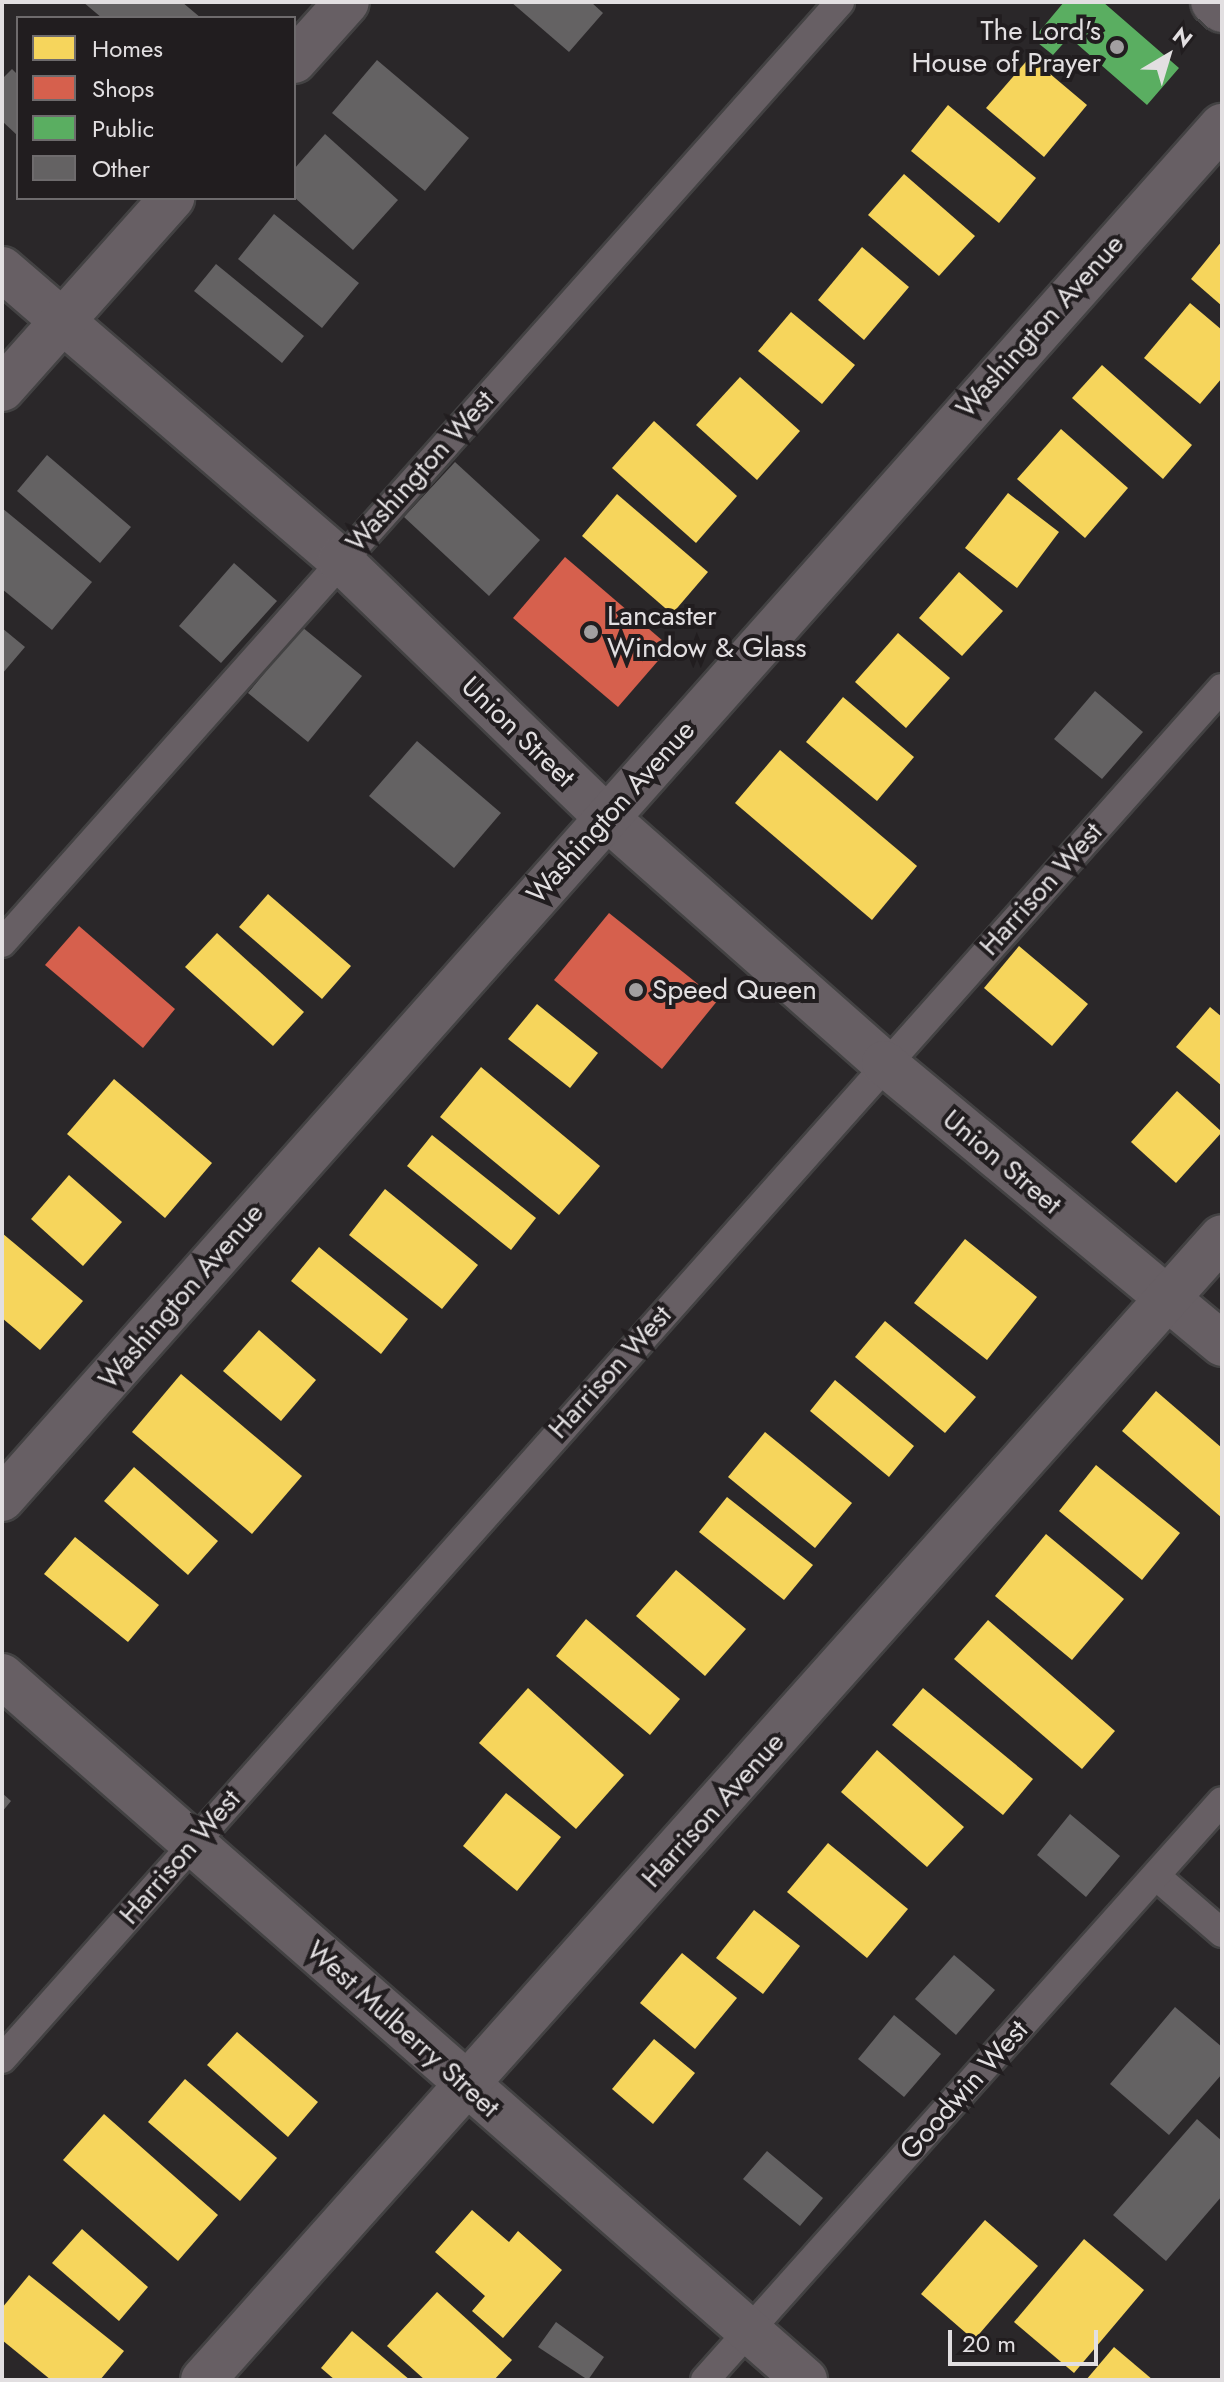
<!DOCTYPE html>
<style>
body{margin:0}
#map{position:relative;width:1224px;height:2382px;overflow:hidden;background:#2a2729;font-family:Jost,sans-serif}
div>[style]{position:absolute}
.homes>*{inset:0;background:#f6d55c}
.shops>*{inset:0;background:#d6604d}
.public>*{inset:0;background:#5aae61}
.building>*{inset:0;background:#646263}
.roads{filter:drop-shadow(2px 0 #434243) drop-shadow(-2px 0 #434243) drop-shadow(0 2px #434243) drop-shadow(0 -2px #434243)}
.lane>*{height:28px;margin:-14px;padding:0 14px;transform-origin:14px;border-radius:14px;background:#675f64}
.street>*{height:44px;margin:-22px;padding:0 22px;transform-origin:22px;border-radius:22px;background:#675f64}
.dots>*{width:22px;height:22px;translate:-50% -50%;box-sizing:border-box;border:4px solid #211d1f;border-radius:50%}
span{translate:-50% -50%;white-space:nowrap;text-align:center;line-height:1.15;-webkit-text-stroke:8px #211d1f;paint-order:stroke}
.poi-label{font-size:28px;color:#e2dfe1}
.right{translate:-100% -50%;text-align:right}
.left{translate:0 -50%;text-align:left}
.street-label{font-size:28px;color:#e2dfe1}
.frame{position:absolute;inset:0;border:4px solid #e2dfe1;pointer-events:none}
.legend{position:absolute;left:16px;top:16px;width:280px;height:184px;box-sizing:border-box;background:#211d1f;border:2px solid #6e6b6d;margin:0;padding:10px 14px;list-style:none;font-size:24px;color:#e2dfe1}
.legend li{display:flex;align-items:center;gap:16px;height:40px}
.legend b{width:40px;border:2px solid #6e6b6d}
.north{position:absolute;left:1128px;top:16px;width:80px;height:80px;-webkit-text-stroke:6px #211d1f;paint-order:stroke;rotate:38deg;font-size:22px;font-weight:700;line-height:32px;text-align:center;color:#e2dfe1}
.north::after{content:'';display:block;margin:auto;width:28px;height:36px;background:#e2dfe1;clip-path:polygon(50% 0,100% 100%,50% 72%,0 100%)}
.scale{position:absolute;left:948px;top:2330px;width:150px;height:36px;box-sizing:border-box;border:4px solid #e2dfe1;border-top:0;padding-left:10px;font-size:24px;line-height:28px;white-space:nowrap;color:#e2dfe1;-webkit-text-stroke:6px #211d1f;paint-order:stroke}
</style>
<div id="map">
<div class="homes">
<div style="clip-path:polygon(1030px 57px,1087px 105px,1044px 157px,986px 108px)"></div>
<div style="clip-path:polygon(948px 105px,1036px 178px,999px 223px,911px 151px)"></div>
<div style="clip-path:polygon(904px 174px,975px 236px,939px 276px,868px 215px)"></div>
<div style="clip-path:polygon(1222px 241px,1222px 306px,1191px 279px)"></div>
<div style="clip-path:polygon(862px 247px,909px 287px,864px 340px,818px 300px)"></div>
<div style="clip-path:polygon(1190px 303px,1222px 330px,1222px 378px,1200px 404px,1144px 358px)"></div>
<div style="clip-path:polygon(791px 312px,855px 365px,822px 404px,758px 351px)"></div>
<div style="clip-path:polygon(1102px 365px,1192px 445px,1163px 479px,1072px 398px)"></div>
<div style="clip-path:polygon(740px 377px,800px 431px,757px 480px,696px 425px)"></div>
<div style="clip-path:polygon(654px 421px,737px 496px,696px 543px,612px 468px)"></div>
<div style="clip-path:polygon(1061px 429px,1128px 488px,1085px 538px,1017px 479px)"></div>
<div style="clip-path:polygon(1008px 493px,1059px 532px,1017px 588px,965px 548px)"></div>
<div style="clip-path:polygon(617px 494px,708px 572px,672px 614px,582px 536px)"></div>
<div style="clip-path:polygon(959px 572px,1003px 611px,962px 656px,919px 618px)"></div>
<div style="clip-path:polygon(898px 633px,950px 678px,906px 728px,855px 682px)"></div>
<div style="clip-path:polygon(843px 697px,914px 757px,877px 801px,806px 742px)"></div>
<div style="clip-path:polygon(780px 750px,917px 866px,872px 920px,735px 803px)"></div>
<div style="clip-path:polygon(268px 894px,351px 966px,322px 999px,239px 927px)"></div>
<div style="clip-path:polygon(217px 933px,304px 1012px,273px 1046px,185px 967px)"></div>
<div style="clip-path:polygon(1019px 946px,1088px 1004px,1052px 1046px,984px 988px)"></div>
<div style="clip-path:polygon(537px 1004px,598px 1053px,570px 1088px,508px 1039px)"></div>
<div style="clip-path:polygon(1210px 1007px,1222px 1017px,1222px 1086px,1176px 1047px)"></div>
<div style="clip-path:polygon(481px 1067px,600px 1166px,559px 1215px,440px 1117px)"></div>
<div style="clip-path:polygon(114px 1079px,212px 1163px,165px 1218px,67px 1134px)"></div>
<div style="clip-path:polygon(1177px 1091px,1222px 1132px,1176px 1183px,1131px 1142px)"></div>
<div style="clip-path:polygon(432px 1135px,536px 1218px,511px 1250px,407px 1166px)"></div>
<div style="clip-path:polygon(69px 1175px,122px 1222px,83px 1266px,31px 1219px)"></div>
<div style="clip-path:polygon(385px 1189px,478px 1265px,442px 1309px,349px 1235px)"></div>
<div style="clip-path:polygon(2px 1233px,83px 1301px,40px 1350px,2px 1318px)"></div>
<div style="clip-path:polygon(965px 1239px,1037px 1297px,987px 1360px,914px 1303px)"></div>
<div style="clip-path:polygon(319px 1247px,408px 1319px,381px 1354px,291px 1281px)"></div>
<div style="clip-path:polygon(885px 1321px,976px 1397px,945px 1433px,855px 1357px)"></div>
<div style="clip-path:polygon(259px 1330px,316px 1380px,281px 1421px,223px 1371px)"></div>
<div style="clip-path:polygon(181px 1374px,302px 1476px,252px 1534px,132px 1432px)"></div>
<div style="clip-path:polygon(835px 1380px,914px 1446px,889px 1477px,810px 1411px)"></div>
<div style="clip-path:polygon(1156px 1391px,1222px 1448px,1222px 1518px,1122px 1431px)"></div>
<div style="clip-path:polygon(765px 1432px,852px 1503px,815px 1548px,728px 1477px)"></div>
<div style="clip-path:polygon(1096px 1465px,1180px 1533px,1142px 1580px,1059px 1511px)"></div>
<div style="clip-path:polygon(134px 1467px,218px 1541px,188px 1575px,104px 1501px)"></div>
<div style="clip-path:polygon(727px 1497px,813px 1565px,784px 1600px,699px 1532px)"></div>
<div style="clip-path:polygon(1046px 1534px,1124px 1599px,1072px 1660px,995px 1596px)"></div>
<div style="clip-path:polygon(75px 1537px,159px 1605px,128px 1642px,44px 1574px)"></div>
<div style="clip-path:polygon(676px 1570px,746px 1629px,705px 1676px,636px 1616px)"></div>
<div style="clip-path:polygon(586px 1619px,680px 1699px,650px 1735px,556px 1656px)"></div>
<div style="clip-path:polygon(988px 1620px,1115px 1731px,1082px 1769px,954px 1659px)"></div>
<div style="clip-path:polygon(528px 1688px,624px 1775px,576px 1829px,479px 1743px)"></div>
<div style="clip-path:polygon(923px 1688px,1033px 1779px,1003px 1815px,892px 1725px)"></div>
<div style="clip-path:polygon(877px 1750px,964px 1827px,927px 1867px,841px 1792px)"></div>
<div style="clip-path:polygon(506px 1793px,561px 1837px,517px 1891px,463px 1846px)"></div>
<div style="clip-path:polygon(828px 1843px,908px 1909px,867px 1958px,787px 1892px)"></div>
<div style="clip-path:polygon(754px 1910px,800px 1946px,763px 1994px,716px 1958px)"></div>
<div style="clip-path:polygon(682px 1953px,737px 1998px,695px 2049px,640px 2003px)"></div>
<div style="clip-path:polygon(237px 2032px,318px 2102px,288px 2137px,207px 2065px)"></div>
<div style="clip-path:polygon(654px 2039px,695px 2073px,653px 2124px,612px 2089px)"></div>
<div style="clip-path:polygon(185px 2079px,277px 2158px,240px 2201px,148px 2122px)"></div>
<div style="clip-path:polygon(104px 2114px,218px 2215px,178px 2261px,63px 2160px)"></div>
<div style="clip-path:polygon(472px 2210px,509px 2242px,518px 2231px,562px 2270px,503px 2338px,472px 2311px,485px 2296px,435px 2252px)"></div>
<div style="clip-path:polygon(985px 2220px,1038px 2266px,974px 2340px,921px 2294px)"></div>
<div style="clip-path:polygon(82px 2229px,148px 2287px,119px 2321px,52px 2263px)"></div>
<div style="clip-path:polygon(1084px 2239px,1144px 2290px,1074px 2373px,1014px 2322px)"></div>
<div style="clip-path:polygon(29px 2275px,124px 2351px,100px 2380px,51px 2380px,2px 2340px,2px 2308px)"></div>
<div style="clip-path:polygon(437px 2292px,512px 2360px,494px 2380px,425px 2380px,387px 2346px)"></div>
<div style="clip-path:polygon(352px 2331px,410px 2380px,335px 2380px,321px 2368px)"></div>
<div style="clip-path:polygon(1114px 2347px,1153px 2380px,1086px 2380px)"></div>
</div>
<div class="shops">
<div style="clip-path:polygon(565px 557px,670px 647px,618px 707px,513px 618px)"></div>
<div style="clip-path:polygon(609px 913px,718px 1000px,662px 1069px,554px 980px)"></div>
<div style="clip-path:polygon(79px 926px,175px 1009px,143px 1048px,45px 965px)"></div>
</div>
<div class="public">
<div style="clip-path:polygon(1064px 2px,1103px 2px,1179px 68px,1147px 105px,1069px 37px,1053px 55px,1033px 39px)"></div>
</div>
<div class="building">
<div style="clip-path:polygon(83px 2px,182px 2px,201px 18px,102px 18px)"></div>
<div style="clip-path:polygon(511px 2px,591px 2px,603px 13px,569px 52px)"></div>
<div style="clip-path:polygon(377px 60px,469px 138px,425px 191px,332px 113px)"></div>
<div style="clip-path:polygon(12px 69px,18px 75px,18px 136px,2px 121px,2px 79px)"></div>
<div style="clip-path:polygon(325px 134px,398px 200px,353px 250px,294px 197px,294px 169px)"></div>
<div style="clip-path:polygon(274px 214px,359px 283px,322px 328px,238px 259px)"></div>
<div style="clip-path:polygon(216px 264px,304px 336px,282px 363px,194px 291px)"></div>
<div style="clip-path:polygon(47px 455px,131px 527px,100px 563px,17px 491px)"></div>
<div style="clip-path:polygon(455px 462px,540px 540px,489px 596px,404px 517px)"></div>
<div style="clip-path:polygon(2px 508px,92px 582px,52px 630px,2px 589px)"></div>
<div style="clip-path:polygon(234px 563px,277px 601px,221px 663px,179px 626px)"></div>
<div style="clip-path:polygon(302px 627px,362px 676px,308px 742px,248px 693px)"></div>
<div style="clip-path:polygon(2px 628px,25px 647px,2px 674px)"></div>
<div style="clip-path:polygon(1095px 691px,1143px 732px,1102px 779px,1054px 739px)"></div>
<div style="clip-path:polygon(417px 741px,501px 813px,454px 868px,369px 796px)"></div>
<div style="clip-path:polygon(2px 1793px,11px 1801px,2px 1812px)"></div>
<div style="clip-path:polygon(1070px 1814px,1120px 1856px,1086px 1897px,1037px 1855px)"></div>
<div style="clip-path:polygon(954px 1955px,995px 1990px,956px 2035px,915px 1999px)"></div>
<div style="clip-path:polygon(1175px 2007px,1222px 2047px,1222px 2074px,1169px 2135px,1110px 2084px)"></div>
<div style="clip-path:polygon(894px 2015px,941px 2054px,904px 2097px,858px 2059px)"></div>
<div style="clip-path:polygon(1197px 2119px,1222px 2141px,1222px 2196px,1166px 2261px,1113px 2215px)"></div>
<div style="clip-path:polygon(767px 2151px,823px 2198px,800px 2226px,743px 2179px)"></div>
<div style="clip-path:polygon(556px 2322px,604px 2357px,588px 2380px,538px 2347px)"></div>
</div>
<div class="roads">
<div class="lane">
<div style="left:2px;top:943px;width:1260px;rotate:-48.31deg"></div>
<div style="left:1156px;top:1876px;width:87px;rotate:40.8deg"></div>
<div style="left:2px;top:2059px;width:1835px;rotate:-48.34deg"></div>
<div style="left:705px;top:2380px;width:776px;rotate:-48.24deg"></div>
</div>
<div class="street">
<div style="left:1213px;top:2px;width:12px;rotate:42deg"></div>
<div style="left:294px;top:61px;width:79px;rotate:-48.1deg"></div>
<div style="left:2px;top:269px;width:446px;rotate:40.7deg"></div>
<div style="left:340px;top:560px;width:371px;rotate:44deg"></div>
<div style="left:607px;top:818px;width:370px;rotate:41.5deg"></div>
<div style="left:884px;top:1063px;width:440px;rotate:39.7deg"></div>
<div style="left:2px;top:389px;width:256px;rotate:-48.3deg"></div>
<div style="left:2px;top:1499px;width:1837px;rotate:-48.38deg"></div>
<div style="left:2px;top:1676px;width:1068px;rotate:41.24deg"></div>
<div style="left:203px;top:2380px;width:1531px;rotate:-48.28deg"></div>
</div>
</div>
<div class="dots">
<div style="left:1117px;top:47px;background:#a29fa1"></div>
<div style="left:591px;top:632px;background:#a29fa1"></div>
<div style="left:636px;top:990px;background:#a29fa1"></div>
</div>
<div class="poi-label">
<span class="right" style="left:1101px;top:47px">The Lord's<br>House of Prayer</span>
<span class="left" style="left:607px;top:632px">Lancaster<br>Window &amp; Glass</span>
<span class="left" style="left:652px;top:990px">Speed Queen</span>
</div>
<div class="street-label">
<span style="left:1040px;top:326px;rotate:-48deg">Washington Avenue</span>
<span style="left:420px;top:471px;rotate:-48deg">Washington West</span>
<span style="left:518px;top:732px;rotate:44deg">Union Street</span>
<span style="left:611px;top:812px;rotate:-48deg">Washington Avenue</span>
<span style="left:1041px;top:889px;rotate:-48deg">Harrison West</span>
<span style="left:1002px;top:1162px;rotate:40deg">Union Street</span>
<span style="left:181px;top:1296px;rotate:-49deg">Washington Avenue</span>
<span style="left:610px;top:1372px;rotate:-48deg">Harrison West</span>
<span style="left:713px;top:1810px;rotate:-48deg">Harrison Avenue</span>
<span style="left:180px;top:1857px;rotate:-49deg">Harrison West</span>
<span style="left:403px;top:2029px;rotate:42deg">West Mulberry Street</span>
<span style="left:964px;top:2090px;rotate:-48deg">Goodwin West</span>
</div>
<div class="frame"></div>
<ul class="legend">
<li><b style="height:22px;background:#f6d55c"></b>Homes</li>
<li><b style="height:22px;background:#d6604d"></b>Shops</li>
<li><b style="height:22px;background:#5aae61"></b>Public</li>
<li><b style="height:22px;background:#646263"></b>Other</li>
</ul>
<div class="north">N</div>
<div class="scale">20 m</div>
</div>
